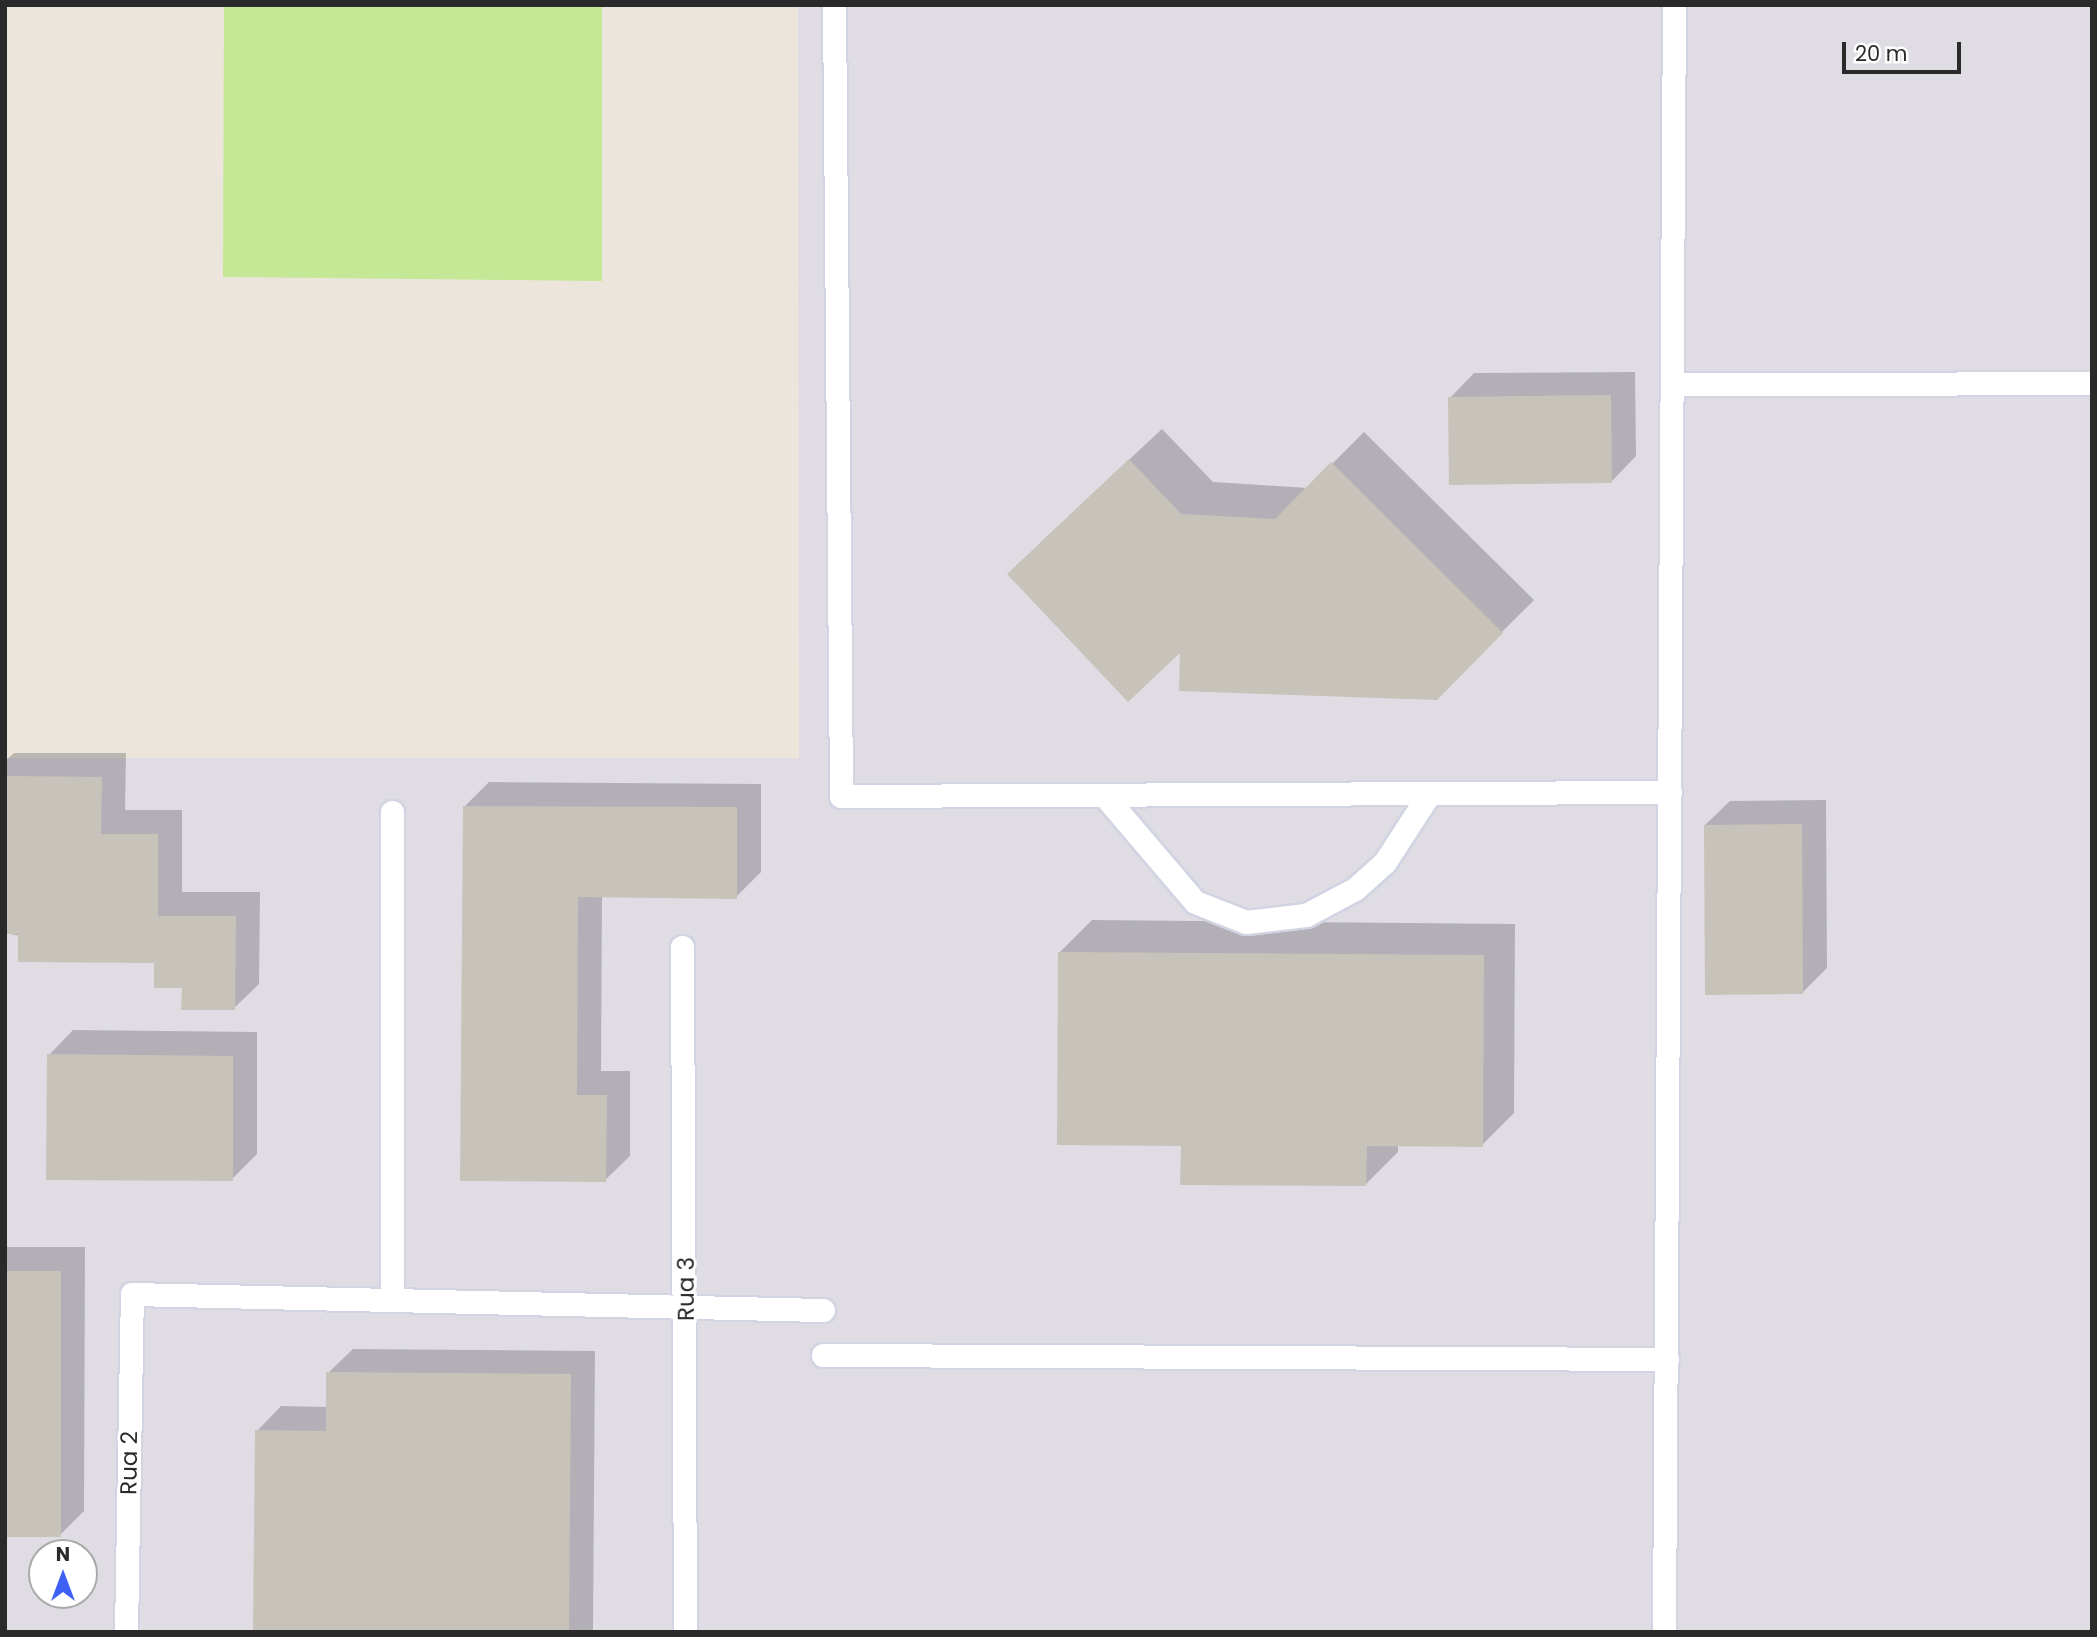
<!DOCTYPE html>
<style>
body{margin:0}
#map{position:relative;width:2097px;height:1637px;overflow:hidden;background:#ebe5dc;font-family:Poppins,sans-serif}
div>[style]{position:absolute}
.industrial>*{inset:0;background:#dfdce4}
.pitch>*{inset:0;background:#c4e895}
.shadow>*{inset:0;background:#0003}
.building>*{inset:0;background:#c7c3ba}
.roads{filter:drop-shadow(2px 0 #d1d4e2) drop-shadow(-2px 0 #d1d4e2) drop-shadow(0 2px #d1d4e2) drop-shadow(0 -2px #d1d4e2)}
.lane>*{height:23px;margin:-11.5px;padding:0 11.5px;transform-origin:11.5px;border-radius:11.5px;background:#fff}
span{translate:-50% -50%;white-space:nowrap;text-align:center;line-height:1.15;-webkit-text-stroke:6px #fff;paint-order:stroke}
.street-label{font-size:23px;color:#2a2a2a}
.frame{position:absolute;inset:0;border:7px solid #2a2a2a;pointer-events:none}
.north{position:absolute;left:28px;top:1539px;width:70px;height:70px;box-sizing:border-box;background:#fff;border:2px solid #aaa;border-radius:50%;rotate:0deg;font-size:19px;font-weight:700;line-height:28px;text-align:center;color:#2a2a2a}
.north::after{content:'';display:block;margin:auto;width:24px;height:32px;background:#3f60f5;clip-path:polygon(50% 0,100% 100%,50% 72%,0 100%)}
.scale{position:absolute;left:1842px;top:42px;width:119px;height:32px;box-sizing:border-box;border:4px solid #2a2a2a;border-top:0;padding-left:9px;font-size:21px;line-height:24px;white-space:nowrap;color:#2a2a2a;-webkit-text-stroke:5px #fff;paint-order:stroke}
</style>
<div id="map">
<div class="industrial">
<div style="clip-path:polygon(evenodd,798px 5px,2092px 5px,2092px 1632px,5px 1632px,5px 758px,799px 758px,798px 5px,42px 1553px,84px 1553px,84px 1595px,42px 1595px,42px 1553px)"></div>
</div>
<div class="pitch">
<div style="clip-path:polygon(224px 5px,602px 5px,602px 281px,223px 277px)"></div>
</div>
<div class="shadow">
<div style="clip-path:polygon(1635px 372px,1636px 456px,1612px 481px,1450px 398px,1474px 373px)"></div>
<div style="clip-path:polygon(1162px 429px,1213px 482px,1308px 488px,1364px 432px,1534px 600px,1436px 698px,1182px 648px,1041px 542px)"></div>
<div style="clip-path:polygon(14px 753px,126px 753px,125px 810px,182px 810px,182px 892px,260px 892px,259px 984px,234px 1008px,184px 986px,155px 961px,5px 933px,5px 761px)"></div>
<div style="clip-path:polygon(489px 782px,761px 784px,761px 872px,736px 897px,602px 896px,601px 1071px,630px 1071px,630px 1156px,605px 1180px,464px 807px)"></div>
<div style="clip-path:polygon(1826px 800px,1827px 968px,1803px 992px,1705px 825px,1730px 801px)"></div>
<div style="clip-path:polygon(1092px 920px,1515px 924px,1514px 1113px,1482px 1145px,1398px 1145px,1398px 1152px,1366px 1184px,1183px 1144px,1060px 952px)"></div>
<div style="clip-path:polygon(73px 1030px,257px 1032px,257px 1154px,232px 1179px,49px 1055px)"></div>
<div style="clip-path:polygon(5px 1247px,85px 1247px,84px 1511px,60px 1535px,5px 1535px)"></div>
<div style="clip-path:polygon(353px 1349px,595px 1351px,593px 1632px,255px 1632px,257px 1431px,281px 1406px,328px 1407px,328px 1373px)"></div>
</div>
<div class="building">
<div style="clip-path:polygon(1611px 395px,1612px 483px,1449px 485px,1448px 397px)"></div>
<div style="clip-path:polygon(1129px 459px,1181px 514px,1275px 519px,1331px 462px,1503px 633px,1437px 700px,1179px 691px,1180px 653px,1128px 702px,1007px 574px)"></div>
<div style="clip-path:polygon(5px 776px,102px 777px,101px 834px,158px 834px,158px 916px,236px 916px,235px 1010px,181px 1010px,182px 988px,154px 988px,154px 963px,18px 962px,18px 934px,5px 934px)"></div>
<div style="clip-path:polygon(463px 806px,737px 807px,737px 899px,578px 897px,577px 1095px,607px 1095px,606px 1182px,460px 1181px)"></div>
<div style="clip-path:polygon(1802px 824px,1803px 994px,1705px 995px,1704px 825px)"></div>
<div style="clip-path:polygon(1058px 952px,1484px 955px,1483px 1147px,1367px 1146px,1366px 1186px,1180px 1185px,1181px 1146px,1057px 1145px)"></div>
<div style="clip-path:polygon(47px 1054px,233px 1056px,233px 1181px,46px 1180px)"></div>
<div style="clip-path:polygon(5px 1271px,61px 1271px,61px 1537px,5px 1537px)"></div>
<div style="clip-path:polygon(326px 1372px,571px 1374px,569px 1632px,253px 1632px,255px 1430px,326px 1431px)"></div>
</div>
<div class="roads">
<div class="lane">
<div style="left:834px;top:5px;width:791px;rotate:89.49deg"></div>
<div style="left:841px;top:796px;width:829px;rotate:-0.28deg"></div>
<div style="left:1672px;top:384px;width:420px;rotate:-0.1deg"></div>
<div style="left:1104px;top:795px;width:140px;rotate:49.6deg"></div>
<div style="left:1195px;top:902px;width:55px;rotate:21.4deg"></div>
<div style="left:1246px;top:922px;width:60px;rotate:-6.7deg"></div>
<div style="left:1306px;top:915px;width:55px;rotate:-28deg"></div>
<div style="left:1355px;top:889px;width:40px;rotate:-42deg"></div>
<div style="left:1385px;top:862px;width:81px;rotate:-57.1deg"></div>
<div style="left:392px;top:812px;width:488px;rotate:90deg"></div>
<div style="left:682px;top:947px;width:685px;rotate:89.75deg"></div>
<div style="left:823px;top:1355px;width:844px;rotate:0.27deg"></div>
<div style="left:126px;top:1632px;width:338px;rotate:-89deg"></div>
<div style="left:132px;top:1294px;width:691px;rotate:1.33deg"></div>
<div style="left:1664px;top:1632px;width:1627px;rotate:-89.65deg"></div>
</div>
</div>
<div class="street-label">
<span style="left:686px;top:1289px;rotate:-90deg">Rua 3</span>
<span style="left:129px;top:1463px;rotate:-89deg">Rua 2</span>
</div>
<div class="frame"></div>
<div class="north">N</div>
<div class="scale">20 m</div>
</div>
